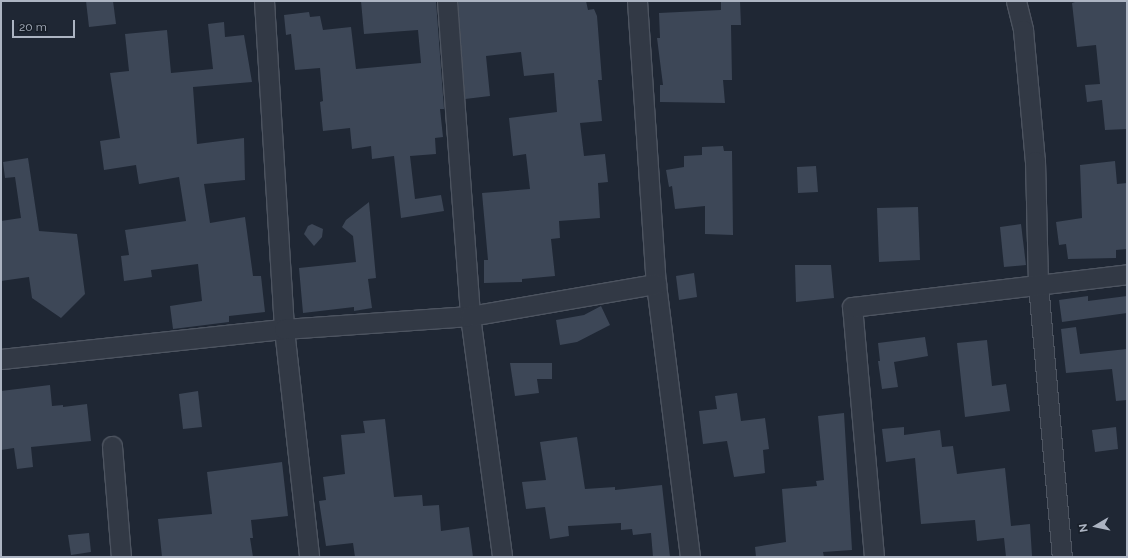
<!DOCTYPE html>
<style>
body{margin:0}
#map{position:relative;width:1128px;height:558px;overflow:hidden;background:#1f2734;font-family:Raleway,sans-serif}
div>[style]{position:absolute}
.building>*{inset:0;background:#3d4757}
.roads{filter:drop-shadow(1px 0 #4d5460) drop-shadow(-1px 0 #4d5460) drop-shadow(0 1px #4d5460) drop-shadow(0 -1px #4d5460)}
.minor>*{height:19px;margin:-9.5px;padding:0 9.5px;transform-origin:9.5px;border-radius:9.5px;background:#323945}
span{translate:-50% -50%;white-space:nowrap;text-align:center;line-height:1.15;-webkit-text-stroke:4px #181f29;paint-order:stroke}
.frame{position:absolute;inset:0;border:2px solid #acb4c2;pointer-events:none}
.north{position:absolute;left:1076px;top:506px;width:40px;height:40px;-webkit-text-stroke:3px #181f29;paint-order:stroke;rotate:261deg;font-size:11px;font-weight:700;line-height:16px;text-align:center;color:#acb4c2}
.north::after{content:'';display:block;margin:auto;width:14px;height:18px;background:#acb4c2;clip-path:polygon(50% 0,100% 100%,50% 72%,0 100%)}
.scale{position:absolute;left:12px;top:20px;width:63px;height:18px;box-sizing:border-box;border:2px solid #acb4c2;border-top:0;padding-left:5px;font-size:12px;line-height:14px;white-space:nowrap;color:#acb4c2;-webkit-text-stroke:3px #181f29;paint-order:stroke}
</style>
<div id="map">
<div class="building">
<div style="clip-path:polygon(86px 1px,113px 1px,116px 24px,89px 27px)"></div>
<div style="clip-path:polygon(361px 1px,436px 1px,444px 109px,440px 109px,443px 137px,435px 138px,436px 154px,410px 156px,415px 199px,441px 195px,444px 211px,401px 218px,394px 156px,372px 159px,371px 146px,352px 149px,350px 128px,323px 131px,320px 102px,323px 101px,320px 68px,295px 70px,291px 34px,286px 35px,284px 15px,309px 12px,310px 17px,320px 16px,323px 30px,351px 27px,356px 69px,421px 63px,418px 30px,364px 34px)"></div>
<div style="clip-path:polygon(458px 1px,586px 1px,588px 10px,594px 9px,597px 16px,602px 80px,598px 80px,602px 121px,580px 123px,584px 156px,605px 154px,608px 182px,598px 183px,600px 218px,559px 221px,560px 238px,551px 239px,555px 276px,522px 279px,522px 282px,484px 283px,484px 260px,488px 260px,482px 193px,530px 189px,526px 154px,513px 156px,509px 118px,557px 112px,554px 73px,524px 76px,521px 52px,486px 56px,490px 96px,465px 99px)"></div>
<div style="clip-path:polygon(721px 1px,740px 1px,741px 25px,731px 25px,732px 80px,723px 80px,725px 103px,660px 102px,660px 85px,663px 85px,657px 38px,660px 38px,659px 13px,721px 10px)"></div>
<div style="clip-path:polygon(1078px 1px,1127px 1px,1127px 129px,1105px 130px,1102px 100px,1087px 102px,1085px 85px,1100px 84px,1096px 45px,1077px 47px,1072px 3px)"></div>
<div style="clip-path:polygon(224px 22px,225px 37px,244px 35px,252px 82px,193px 87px,197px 144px,244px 138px,245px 180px,204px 184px,210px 223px,245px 217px,253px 276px,261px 276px,265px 312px,229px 316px,229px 322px,173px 329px,170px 306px,202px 301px,198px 264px,151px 270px,152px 277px,124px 281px,121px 256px,129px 255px,125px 230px,186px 221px,179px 177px,139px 184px,136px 165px,104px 170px,100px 141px,120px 138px,110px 73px,129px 71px,125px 34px,167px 30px,171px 73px,213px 69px,208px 24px)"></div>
<div style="clip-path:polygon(723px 146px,724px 151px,732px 151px,733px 235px,705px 234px,705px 206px,675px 209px,672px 186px,669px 187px,666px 170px,684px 167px,684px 156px,702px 155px,702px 147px)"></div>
<div style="clip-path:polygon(28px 158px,39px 231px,77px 234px,85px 294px,61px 318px,32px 298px,29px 277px,1px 281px,1px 221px,21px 218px,15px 177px,5px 178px,3px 162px)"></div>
<div style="clip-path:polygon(1115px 161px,1117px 184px,1127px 183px,1127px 249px,1116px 250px,1116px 258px,1068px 259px,1066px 244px,1059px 245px,1056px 222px,1082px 218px,1080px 165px)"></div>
<div style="clip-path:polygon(816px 166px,818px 192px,798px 193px,797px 167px)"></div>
<div style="clip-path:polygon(369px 202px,376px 278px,368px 279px,372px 308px,354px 311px,354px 307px,303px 313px,299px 268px,356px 262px,353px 236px,342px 227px,346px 220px)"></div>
<div style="clip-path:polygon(918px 207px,920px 260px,879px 262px,877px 208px)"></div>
<div style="clip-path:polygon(312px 224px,323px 229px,322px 237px,314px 246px,304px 234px,308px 226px)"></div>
<div style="clip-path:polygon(1021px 224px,1026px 265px,1004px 267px,1000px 227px)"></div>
<div style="clip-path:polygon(795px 265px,831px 265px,834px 298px,796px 302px)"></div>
<div style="clip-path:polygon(694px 273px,697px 297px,679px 300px,676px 276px)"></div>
<div style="clip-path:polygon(1088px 296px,1088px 301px,1127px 296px,1127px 313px,1062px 322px,1059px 300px)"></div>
<div style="clip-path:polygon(601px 306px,610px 325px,577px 342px,560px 345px,556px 320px,584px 315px)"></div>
<div style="clip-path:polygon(1076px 327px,1080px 354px,1127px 349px,1127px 400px,1116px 401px,1112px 369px,1066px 373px,1061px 329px)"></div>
<div style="clip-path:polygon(925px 337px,928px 356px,894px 362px,898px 387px,882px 389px,878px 361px,880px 361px,878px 343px)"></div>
<div style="clip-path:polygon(987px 340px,992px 386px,1006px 384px,1010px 411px,965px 417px,957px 343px)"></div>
<div style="clip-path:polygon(510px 363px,552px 363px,552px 379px,537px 379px,539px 393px,515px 396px)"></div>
<div style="clip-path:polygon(50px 385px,52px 406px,63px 405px,63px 407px,87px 404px,91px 441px,31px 447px,33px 467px,17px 469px,14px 448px,1px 450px,1px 391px)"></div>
<div style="clip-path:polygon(198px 391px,202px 427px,183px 429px,179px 394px)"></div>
<div style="clip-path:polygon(737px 393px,741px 421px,765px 418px,769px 449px,763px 450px,765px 473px,734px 477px,727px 441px,703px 444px,699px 411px,717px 409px,715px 396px)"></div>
<div style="clip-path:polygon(844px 413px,852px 550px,823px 552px,824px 557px,756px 557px,755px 547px,786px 542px,782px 489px,817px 486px,816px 481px,824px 480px,818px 416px)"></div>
<div style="clip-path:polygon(385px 419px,394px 497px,422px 495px,423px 506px,439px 505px,441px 531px,469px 527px,473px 557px,355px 557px,353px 543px,326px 546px,319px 501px,326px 500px,323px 477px,345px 474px,341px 435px,365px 433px,363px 421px)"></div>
<div style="clip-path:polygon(904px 427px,904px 435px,940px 430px,942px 447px,953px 446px,957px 474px,1005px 468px,1011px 526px,1030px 524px,1032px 556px,1006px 557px,1004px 538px,977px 541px,975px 520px,921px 524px,915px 458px,886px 462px,882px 429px)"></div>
<div style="clip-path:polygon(1116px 427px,1118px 449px,1095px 452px,1092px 430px)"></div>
<div style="clip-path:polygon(577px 437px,585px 489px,615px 487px,615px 490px,662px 485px,670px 557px,653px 557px,651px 533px,633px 535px,632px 529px,621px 530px,621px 523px,568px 526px,569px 536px,550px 539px,545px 507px,526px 509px,522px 482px,546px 480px,540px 442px)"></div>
<div style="clip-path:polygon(282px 462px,288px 516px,251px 520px,253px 538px,250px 538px,253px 557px,162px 557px,158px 519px,212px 514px,207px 472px)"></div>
<div style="clip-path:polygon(89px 533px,91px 552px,71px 555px,68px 535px)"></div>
</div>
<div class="roads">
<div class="minor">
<div style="left:264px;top:1px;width:329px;rotate:86.5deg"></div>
<div style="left:284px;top:329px;width:229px;rotate:83.7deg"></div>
<div style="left:447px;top:1px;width:316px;rotate:85.8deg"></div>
<div style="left:470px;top:316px;width:243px;rotate:82.4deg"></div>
<div style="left:637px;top:1px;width:284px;rotate:86.2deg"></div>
<div style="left:656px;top:284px;width:275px;rotate:82.9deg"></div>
<div style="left:1016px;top:1px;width:30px;rotate:76deg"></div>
<div style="left:1023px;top:30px;width:132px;rotate:84.8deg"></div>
<div style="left:1035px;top:161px;width:123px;rotate:88.6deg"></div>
<div style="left:1038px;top:284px;width:274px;rotate:85deg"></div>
<div style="left:1px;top:359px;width:285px;rotate:-6.1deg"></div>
<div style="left:284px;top:329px;width:186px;rotate:-4deg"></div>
<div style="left:470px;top:316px;width:189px;rotate:-9.8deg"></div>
<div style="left:112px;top:446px;width:111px;rotate:85.4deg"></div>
<div style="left:874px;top:557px;width:251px;rotate:-95deg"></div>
<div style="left:852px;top:307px;width:277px;rotate:-6.8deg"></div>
</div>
</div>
<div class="frame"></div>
<div class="north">N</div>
<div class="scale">20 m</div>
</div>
